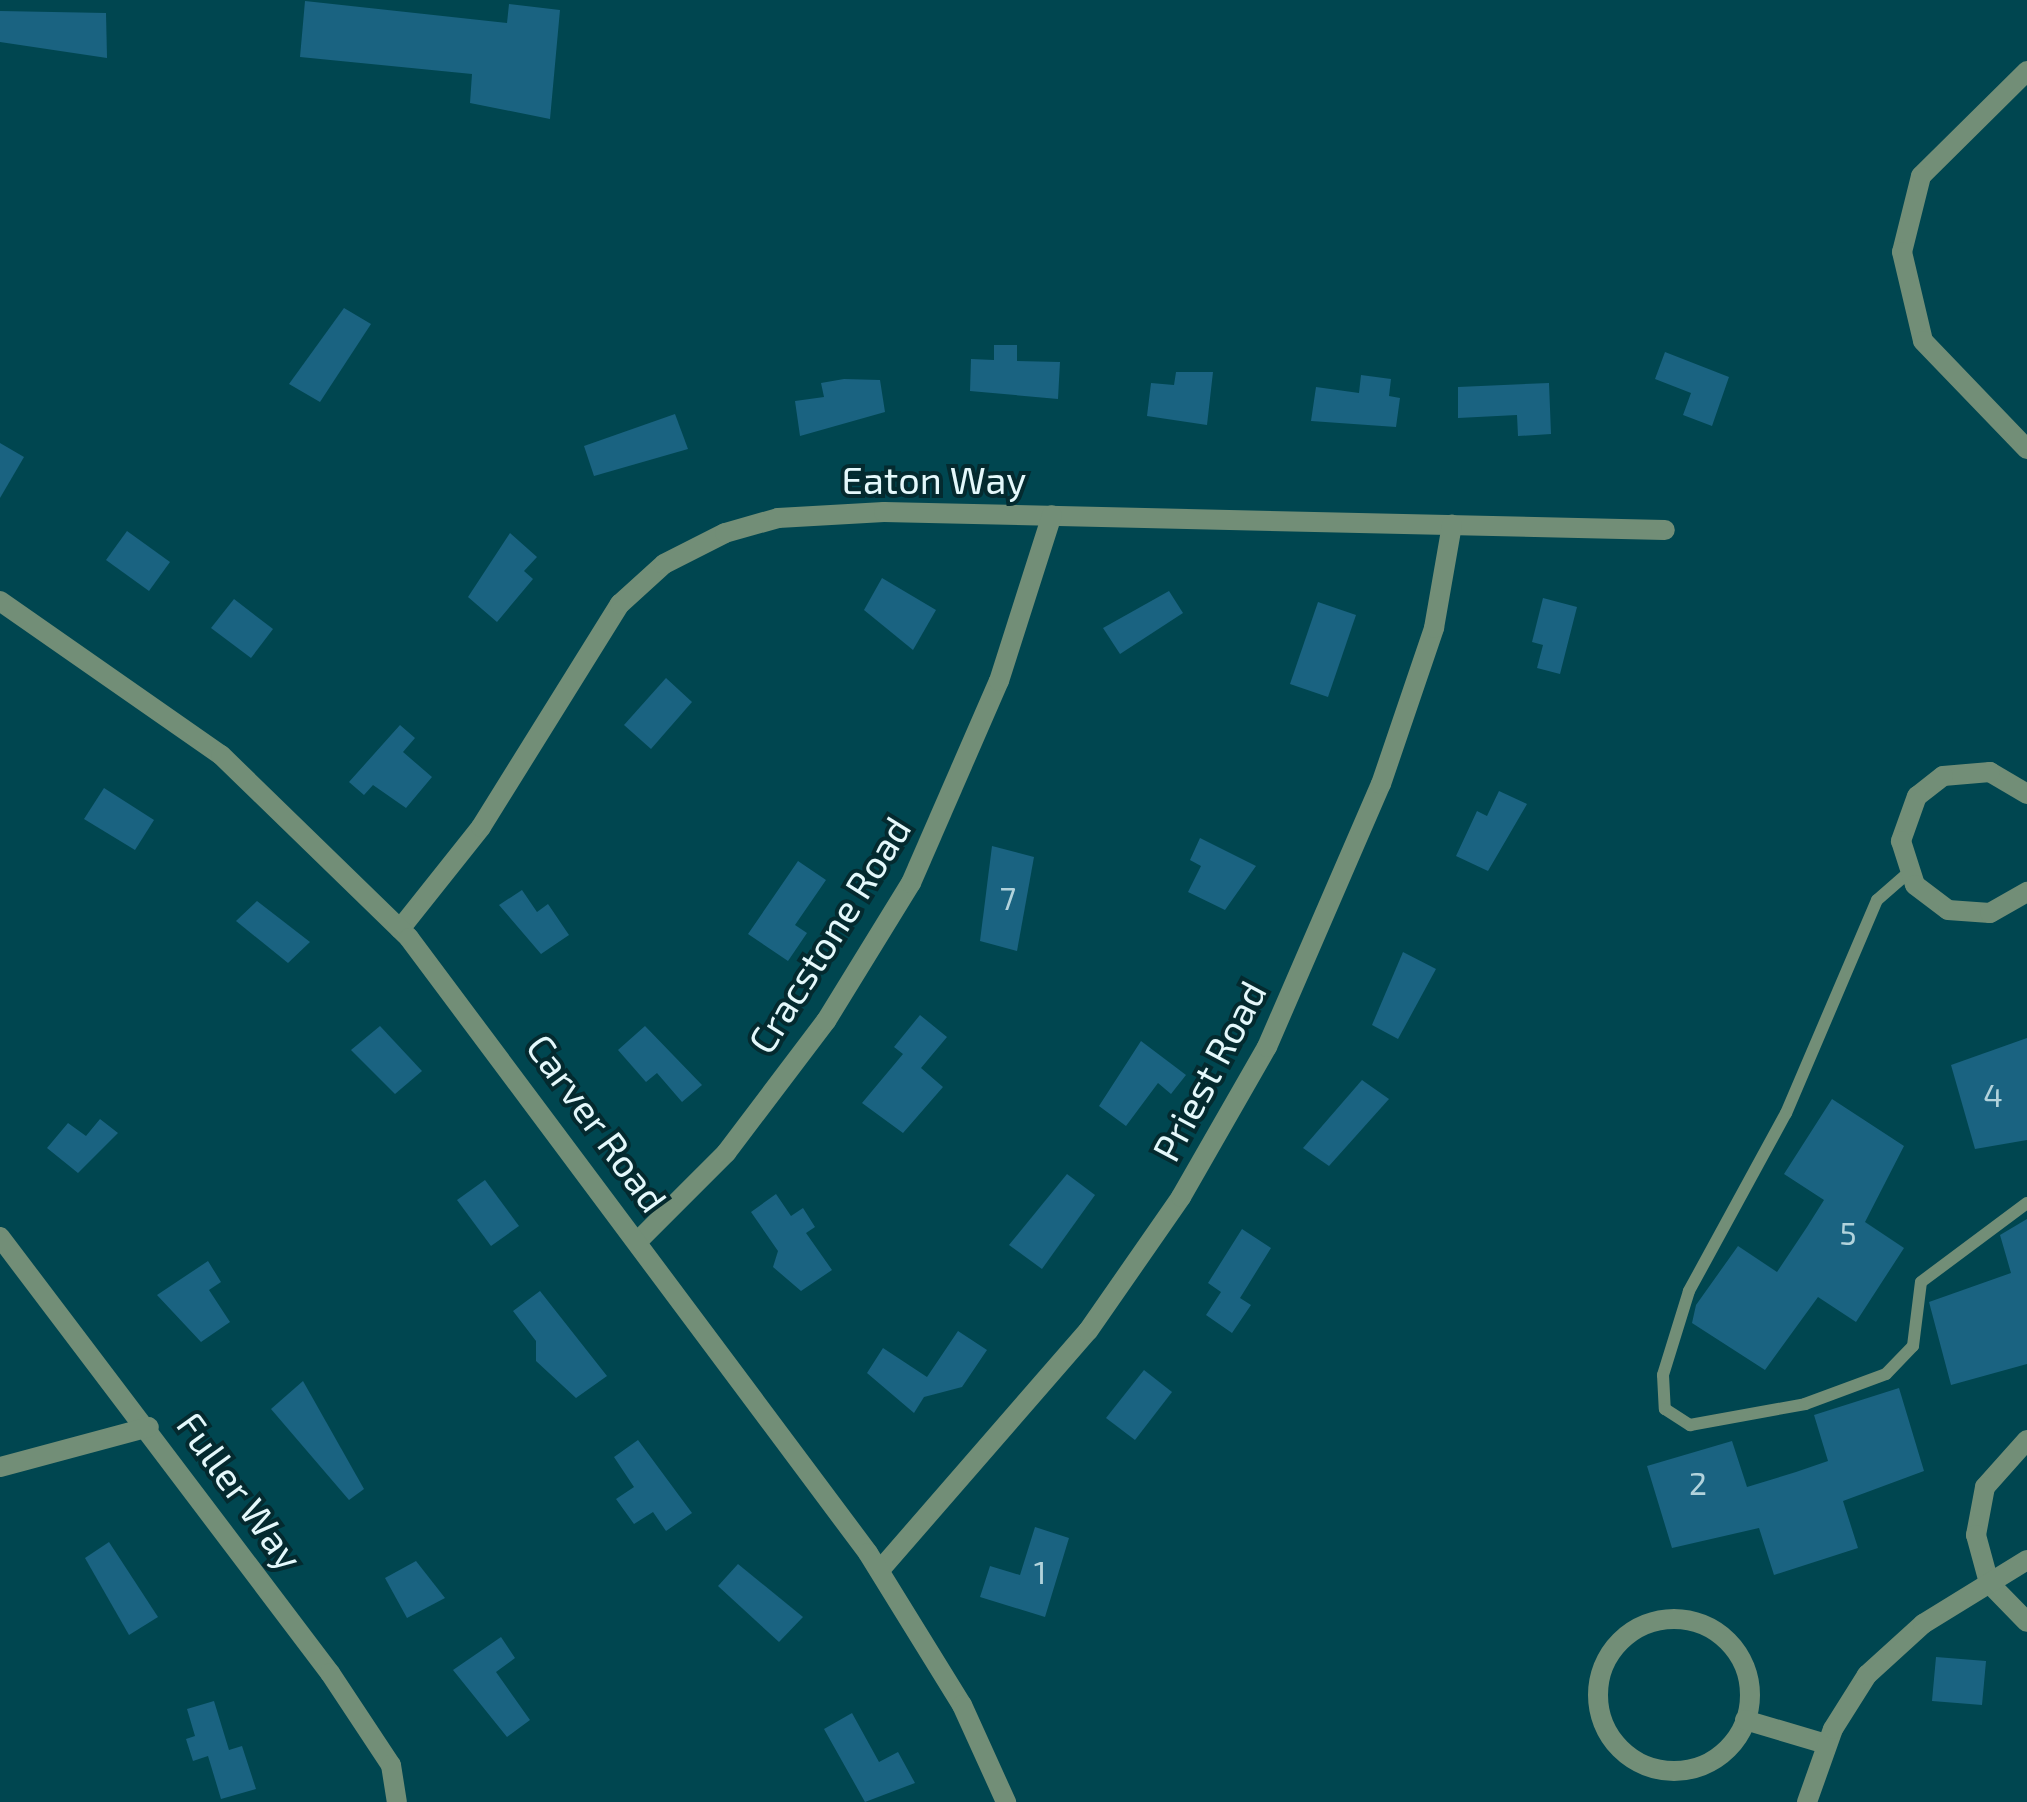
<!DOCTYPE html>
<style>
body{margin:0}
#map{position:relative;width:2027px;height:1802px;overflow:hidden;background:#004650;font-family:"Exo 2",sans-serif}
div>[style]{position:absolute}
.building>*{inset:0;background:#1a6381}
.service>*{height:12px;margin:-6px;padding:0 6px;transform-origin:6px;border-radius:6px;background:#728e77}
.minor>*{height:20px;margin:-10px;padding:0 10px;transform-origin:10px;border-radius:10px;background:#728e77}
.minor>.ring{margin:-10px;padding:0;box-sizing:content-box;background:none;border:20px solid #728e77;border-radius:50%}
.tertiary>*{height:20px;margin:-10px;padding:0 10px;transform-origin:10px;border-radius:10px;background:#728e77}
span{translate:-50% -50%;white-space:nowrap;text-align:center;line-height:1.15;-webkit-text-stroke:8px #042a2f;paint-order:stroke}
.number-label{font-size:32px;color:#b2d3dc}
.number-label span{-webkit-text-stroke-width:0}
.street-label{font-size:38px;color:#e4f8fb}
</style>
<div id="map">
<div class="building">
<div style="clip-path:polygon(305px 1px,507px 23px,509px 4px,560px 10px,550px 119px,470px 103px,472px 74px,300px 57px)"></div>
<div style="clip-path:polygon(0 11px,106px 13px,107px 58px,0 42px)"></div>
<div style="clip-path:polygon(344px 308px,371px 324px,320px 402px,289px 384px)"></div>
<div style="clip-path:polygon(994px 345px,1017px 345px,1017px 361px,1060px 362px,1058px 399px,970px 391px,971px 359px,994px 360px)"></div>
<div style="clip-path:polygon(1665px 352px,1729px 377px,1712px 426px,1683px 415px,1691px 393px,1655px 379px)"></div>
<div style="clip-path:polygon(1176px 372px,1213px 372px,1207px 425px,1147px 416px,1151px 383px,1174px 385px)"></div>
<div style="clip-path:polygon(1361px 375px,1391px 379px,1389px 396px,1400px 398px,1396px 427px,1311px 421px,1316px 387px,1359px 393px)"></div>
<div style="clip-path:polygon(844px 379px,880px 380px,885px 412px,800px 436px,795px 401px,824px 397px,821px 383px)"></div>
<div style="clip-path:polygon(1549px 383px,1551px 434px,1518px 436px,1517px 415px,1458px 418px,1458px 387px)"></div>
<div style="clip-path:polygon(675px 414px,688px 449px,594px 476px,584px 446px)"></div>
<div style="clip-path:polygon(0 443px,24px 457px,0 498px)"></div>
<div style="clip-path:polygon(127px 531px,170px 562px,149px 591px,106px 560px)"></div>
<div style="clip-path:polygon(510px 533px,537px 557px,524px 571px,533px 579px,497px 622px,468px 597px)"></div>
<div style="clip-path:polygon(882px 578px,936px 610px,913px 650px,864px 610px)"></div>
<div style="clip-path:polygon(1169px 591px,1183px 613px,1120px 654px,1103px 628px)"></div>
<div style="clip-path:polygon(1543px 598px,1577px 607px,1560px 674px,1537px 668px,1543px 645px,1532px 642px)"></div>
<div style="clip-path:polygon(234px 599px,273px 629px,251px 658px,211px 628px)"></div>
<div style="clip-path:polygon(1318px 602px,1356px 615px,1328px 697px,1290px 684px)"></div>
<div style="clip-path:polygon(666px 678px,692px 702px,651px 749px,624px 725px)"></div>
<div style="clip-path:polygon(400px 725px,415px 738px,403px 752px,432px 777px,406px 808px,373px 785px,364px 795px,349px 782px)"></div>
<div style="clip-path:polygon(104px 788px,154px 820px,135px 850px,84px 819px)"></div>
<div style="clip-path:polygon(1499px 791px,1527px 804px,1488px 871px,1456px 856px,1477px 811px,1487px 816px)"></div>
<div style="clip-path:polygon(1200px 838px,1256px 866px,1225px 910px,1188px 892px,1201px 866px,1190px 860px)"></div>
<div style="clip-path:polygon(992px 846px,1034px 857px,1017px 951px,980px 941px)"></div>
<div style="clip-path:polygon(798px 861px,826px 880px,795px 925px,807px 933px,788px 961px,748px 934px)"></div>
<div style="clip-path:polygon(522px 890px,537px 912px,548px 904px,569px 935px,541px 954px,499px 905px)"></div>
<div style="clip-path:polygon(257px 901px,310px 942px,288px 963px,236px 921px)"></div>
<div style="clip-path:polygon(1403px 952px,1436px 969px,1398px 1039px,1372px 1025px)"></div>
<div style="clip-path:polygon(920px 1015px,947px 1037px,921px 1068px,943px 1087px,903px 1133px,862px 1103px,903px 1054px,894px 1047px)"></div>
<div style="clip-path:polygon(380px 1026px,422px 1071px,395px 1094px,351px 1050px)"></div>
<div style="clip-path:polygon(645px 1026px,702px 1085px,682px 1102px,657px 1073px,646px 1082px,618px 1050px)"></div>
<div style="clip-path:polygon(2027px 1038px,2027px 1140px,1975px 1149px,1951px 1065px)"></div>
<div style="clip-path:polygon(1141px 1041px,1186px 1075px,1171px 1094px,1158px 1083px,1126px 1126px,1099px 1106px)"></div>
<div style="clip-path:polygon(1362px 1080px,1389px 1099px,1329px 1166px,1303px 1148px)"></div>
<div style="clip-path:polygon(1832px 1099px,1904px 1146px,1865px 1222px,1904px 1248px,1856px 1322px,1818px 1297px,1765px 1370px,1692px 1323px,1696px 1305px,1738px 1246px,1777px 1272px,1807px 1227px,1824px 1200px,1784px 1174px)"></div>
<div style="clip-path:polygon(100px 1119px,118px 1133px,78px 1173px,47px 1148px,68px 1123px,86px 1136px)"></div>
<div style="clip-path:polygon(1067px 1174px,1095px 1195px,1042px 1269px,1009px 1245px)"></div>
<div style="clip-path:polygon(485px 1180px,519px 1226px,491px 1246px,457px 1200px)"></div>
<div style="clip-path:polygon(776px 1194px,791px 1216px,803px 1208px,815px 1227px,806px 1233px,832px 1270px,801px 1291px,773px 1267px,778px 1251px,751px 1212px)"></div>
<div style="clip-path:polygon(2027px 1219px,2027px 1364px,1951px 1385px,1929px 1302px,2011px 1273px,2000px 1235px)"></div>
<div style="clip-path:polygon(1242px 1229px,1271px 1248px,1240px 1298px,1251px 1305px,1232px 1333px,1206px 1315px,1221px 1292px,1208px 1283px)"></div>
<div style="clip-path:polygon(208px 1261px,221px 1282px,209px 1290px,230px 1322px,201px 1342px,157px 1295px)"></div>
<div style="clip-path:polygon(540px 1291px,607px 1376px,576px 1398px,536px 1361px,536px 1341px,513px 1311px)"></div>
<div style="clip-path:polygon(958px 1331px,987px 1350px,962px 1387px,924px 1397px,914px 1413px,867px 1373px,883px 1348px,927px 1377px)"></div>
<div style="clip-path:polygon(1144px 1370px,1172px 1392px,1135px 1440px,1106px 1418px)"></div>
<div style="clip-path:polygon(303px 1381px,364px 1489px,349px 1500px,271px 1409px)"></div>
<div style="clip-path:polygon(1899px 1388px,1924px 1471px,1843px 1501px,1858px 1548px,1774px 1575px,1759px 1528px,1672px 1548px,1647px 1466px,1732px 1441px,1747px 1487px,1796px 1472px,1828px 1461px,1814px 1415px)"></div>
<div style="clip-path:polygon(638px 1440px,692px 1513px,666px 1531px,653px 1512px,634px 1524px,616px 1499px,634px 1487px,614px 1457px)"></div>
<div style="clip-path:polygon(1035px 1527px,1069px 1538px,1045px 1617px,980px 1597px,990px 1566px,1020px 1575px)"></div>
<div style="clip-path:polygon(109px 1542px,158px 1617px,129px 1635px,85px 1558px)"></div>
<div style="clip-path:polygon(416px 1561px,445px 1598px,407px 1618px,385px 1578px)"></div>
<div style="clip-path:polygon(738px 1564px,803px 1617px,779px 1642px,718px 1586px)"></div>
<div style="clip-path:polygon(501px 1637px,515px 1658px,496px 1672px,530px 1720px,507px 1737px,453px 1670px)"></div>
<div style="clip-path:polygon(1936px 1657px,1986px 1661px,1982px 1705px,1932px 1701px)"></div>
<div style="clip-path:polygon(214px 1701px,229px 1750px,242px 1746px,256px 1789px,221px 1799px,208px 1756px,193px 1761px,186px 1739px,195px 1736px,187px 1709px)"></div>
<div style="clip-path:polygon(852px 1713px,879px 1762px,898px 1752px,915px 1783px,865px 1802px,824px 1729px)"></div>
</div>
<div class="service">
<div style="left:1908px;top:873px;width:41px;rotate:138.9deg"></div>
<div style="left:1877px;top:900px;width:232px;rotate:113.1deg"></div>
<div style="left:1786px;top:1113px;width:203px;rotate:118.6deg"></div>
<div style="left:1689px;top:1291px;width:88px;rotate:107.2deg"></div>
<div style="left:1663px;top:1375px;width:34px;rotate:87deg"></div>
<div style="left:1665px;top:1409px;width:30px;rotate:33deg"></div>
<div style="left:1690px;top:1425px;width:117px;rotate:-10.3deg"></div>
<div style="left:1805px;top:1404px;width:86px;rotate:-20.3deg"></div>
<div style="left:1886px;top:1374px;width:39px;rotate:-46deg"></div>
<div style="left:1913px;top:1346px;width:64px;rotate:-82.9deg"></div>
<div style="left:1921px;top:1282px;width:132px;rotate:-36.7deg"></div>
</div>
<div class="minor">
<div style="left:2027px;top:71px;width:149px;rotate:135.3deg"></div>
<div style="left:1921px;top:176px;width:78px;rotate:104deg"></div>
<div style="left:1902px;top:252px;width:91px;rotate:76.7deg"></div>
<div style="left:1923px;top:341px;width:150px;rotate:46.1deg"></div>
<div style="left:2027px;top:794px;width:43px;rotate:-149.3deg"></div>
<div style="left:1990px;top:772px;width:47px;rotate:175.1deg"></div>
<div style="left:1943px;top:776px;width:33px;rotate:142deg"></div>
<div style="left:1917px;top:796px;width:48px;rotate:109.6deg"></div>
<div style="left:1901px;top:841px;width:46px;rotate:72.3deg"></div>
<div style="left:1915px;top:885px;width:41px;rotate:37.1deg"></div>
<div style="left:1948px;top:910px;width:42px;rotate:4.1deg"></div>
<div style="left:1990px;top:913px;width:43px;rotate:-29.6deg"></div>
<div style="left:400px;top:929px;width:130px;rotate:-51.5deg"></div>
<div style="left:481px;top:827px;width:263px;rotate:-58.1deg"></div>
<div style="left:620px;top:604px;width:59px;rotate:-42.3deg"></div>
<div style="left:664px;top:564px;width:68px;rotate:-26.9deg"></div>
<div style="left:725px;top:533px;width:55px;rotate:-15.8deg"></div>
<div style="left:778px;top:518px;width:106px;rotate:-3.2deg"></div>
<div style="left:884px;top:512px;width:781px;rotate:1.32deg"></div>
<div style="left:0;top:1237px;width:547px;rotate:52.88deg"></div>
<div style="left:330px;top:1673px;width:110px;rotate:56.5deg"></div>
<div style="left:391px;top:1765px;width:37px;rotate:81deg"></div>
<div style="left:640px;top:1239px;width:122px;rotate:-45deg"></div>
<div style="left:726px;top:1153px;width:166px;rotate:-52.9deg"></div>
<div style="left:826px;top:1021px;width:162px;rotate:-58.4deg"></div>
<div style="left:911px;top:883px;width:220px;rotate:-66.5deg"></div>
<div style="left:999px;top:681px;width:174px;rotate:-72.3deg"></div>
<div style="left:2027px;top:1440px;width:63px;rotate:131.8deg"></div>
<div style="left:1985px;top:1487px;width:49px;rotate:100.6deg"></div>
<div style="left:1976px;top:1535px;width:50px;rotate:74.8deg"></div>
<div style="left:1989px;top:1583px;width:54px;rotate:45.7deg"></div>
<div style="left:0;top:1467px;width:154px;rotate:-15deg"></div>
<div style="left:880px;top:1570px;width:317px;rotate:-49deg"></div>
<div style="left:1088px;top:1331px;width:163px;rotate:-55.2deg"></div>
<div style="left:1181px;top:1197px;width:173px;rotate:-60.2deg"></div>
<div style="left:1267px;top:1047px;width:287px;rotate:-66.6deg"></div>
<div style="left:1381px;top:784px;width:165px;rotate:-71.2deg"></div>
<div style="left:1434px;top:628px;width:105px;rotate:-80.1deg"></div>
<div class="ring" style="left:1598px;top:1619px;width:132px;height:132px"></div>
<div style="left:1745px;top:1720px;width:84px;rotate:16.5deg"></div>
<div style="left:1807px;top:1802px;width:77px;rotate:-70.4deg"></div>
<div style="left:1833px;top:1729px;width:64px;rotate:-57.8deg"></div>
<div style="left:1867px;top:1675px;width:76px;rotate:-42.3deg"></div>
<div style="left:1923px;top:1624px;width:122px;rotate:-31.6deg"></div>
</div>
<div class="tertiary">
<div style="left:0;top:601px;width:269px;rotate:34.9deg"></div>
<div style="left:221px;top:755px;width:262px;rotate:44.2deg"></div>
<div style="left:409px;top:938px;width:767px;rotate:53.26deg"></div>
<div style="left:868px;top:1553px;width:179px;rotate:58.3deg"></div>
<div style="left:962px;top:1705px;width:107px;rotate:65.6deg"></div>
</div>
<div class="number-label">
<span style="left:1008px;top:897px">7</span>
<span style="left:1993px;top:1094px">4</span>
<span style="left:1848px;top:1232px">5</span>
<span style="left:1698px;top:1482px">2</span>
<span style="left:1040px;top:1571px">1</span>
</div>
<div class="street-label">
<span style="left:934px;top:480px">Eaton Way</span>
<span style="left:829px;top:935px;rotate:-58deg">Cracstone Road</span>
<span style="left:1209px;top:1071px;rotate:-62deg">Priest Road</span>
<span style="left:597px;top:1123px;rotate:54deg">Carver Road</span>
<span style="left:240px;top:1491px;rotate:54deg">Fuller Way</span>
</div>
</div>
